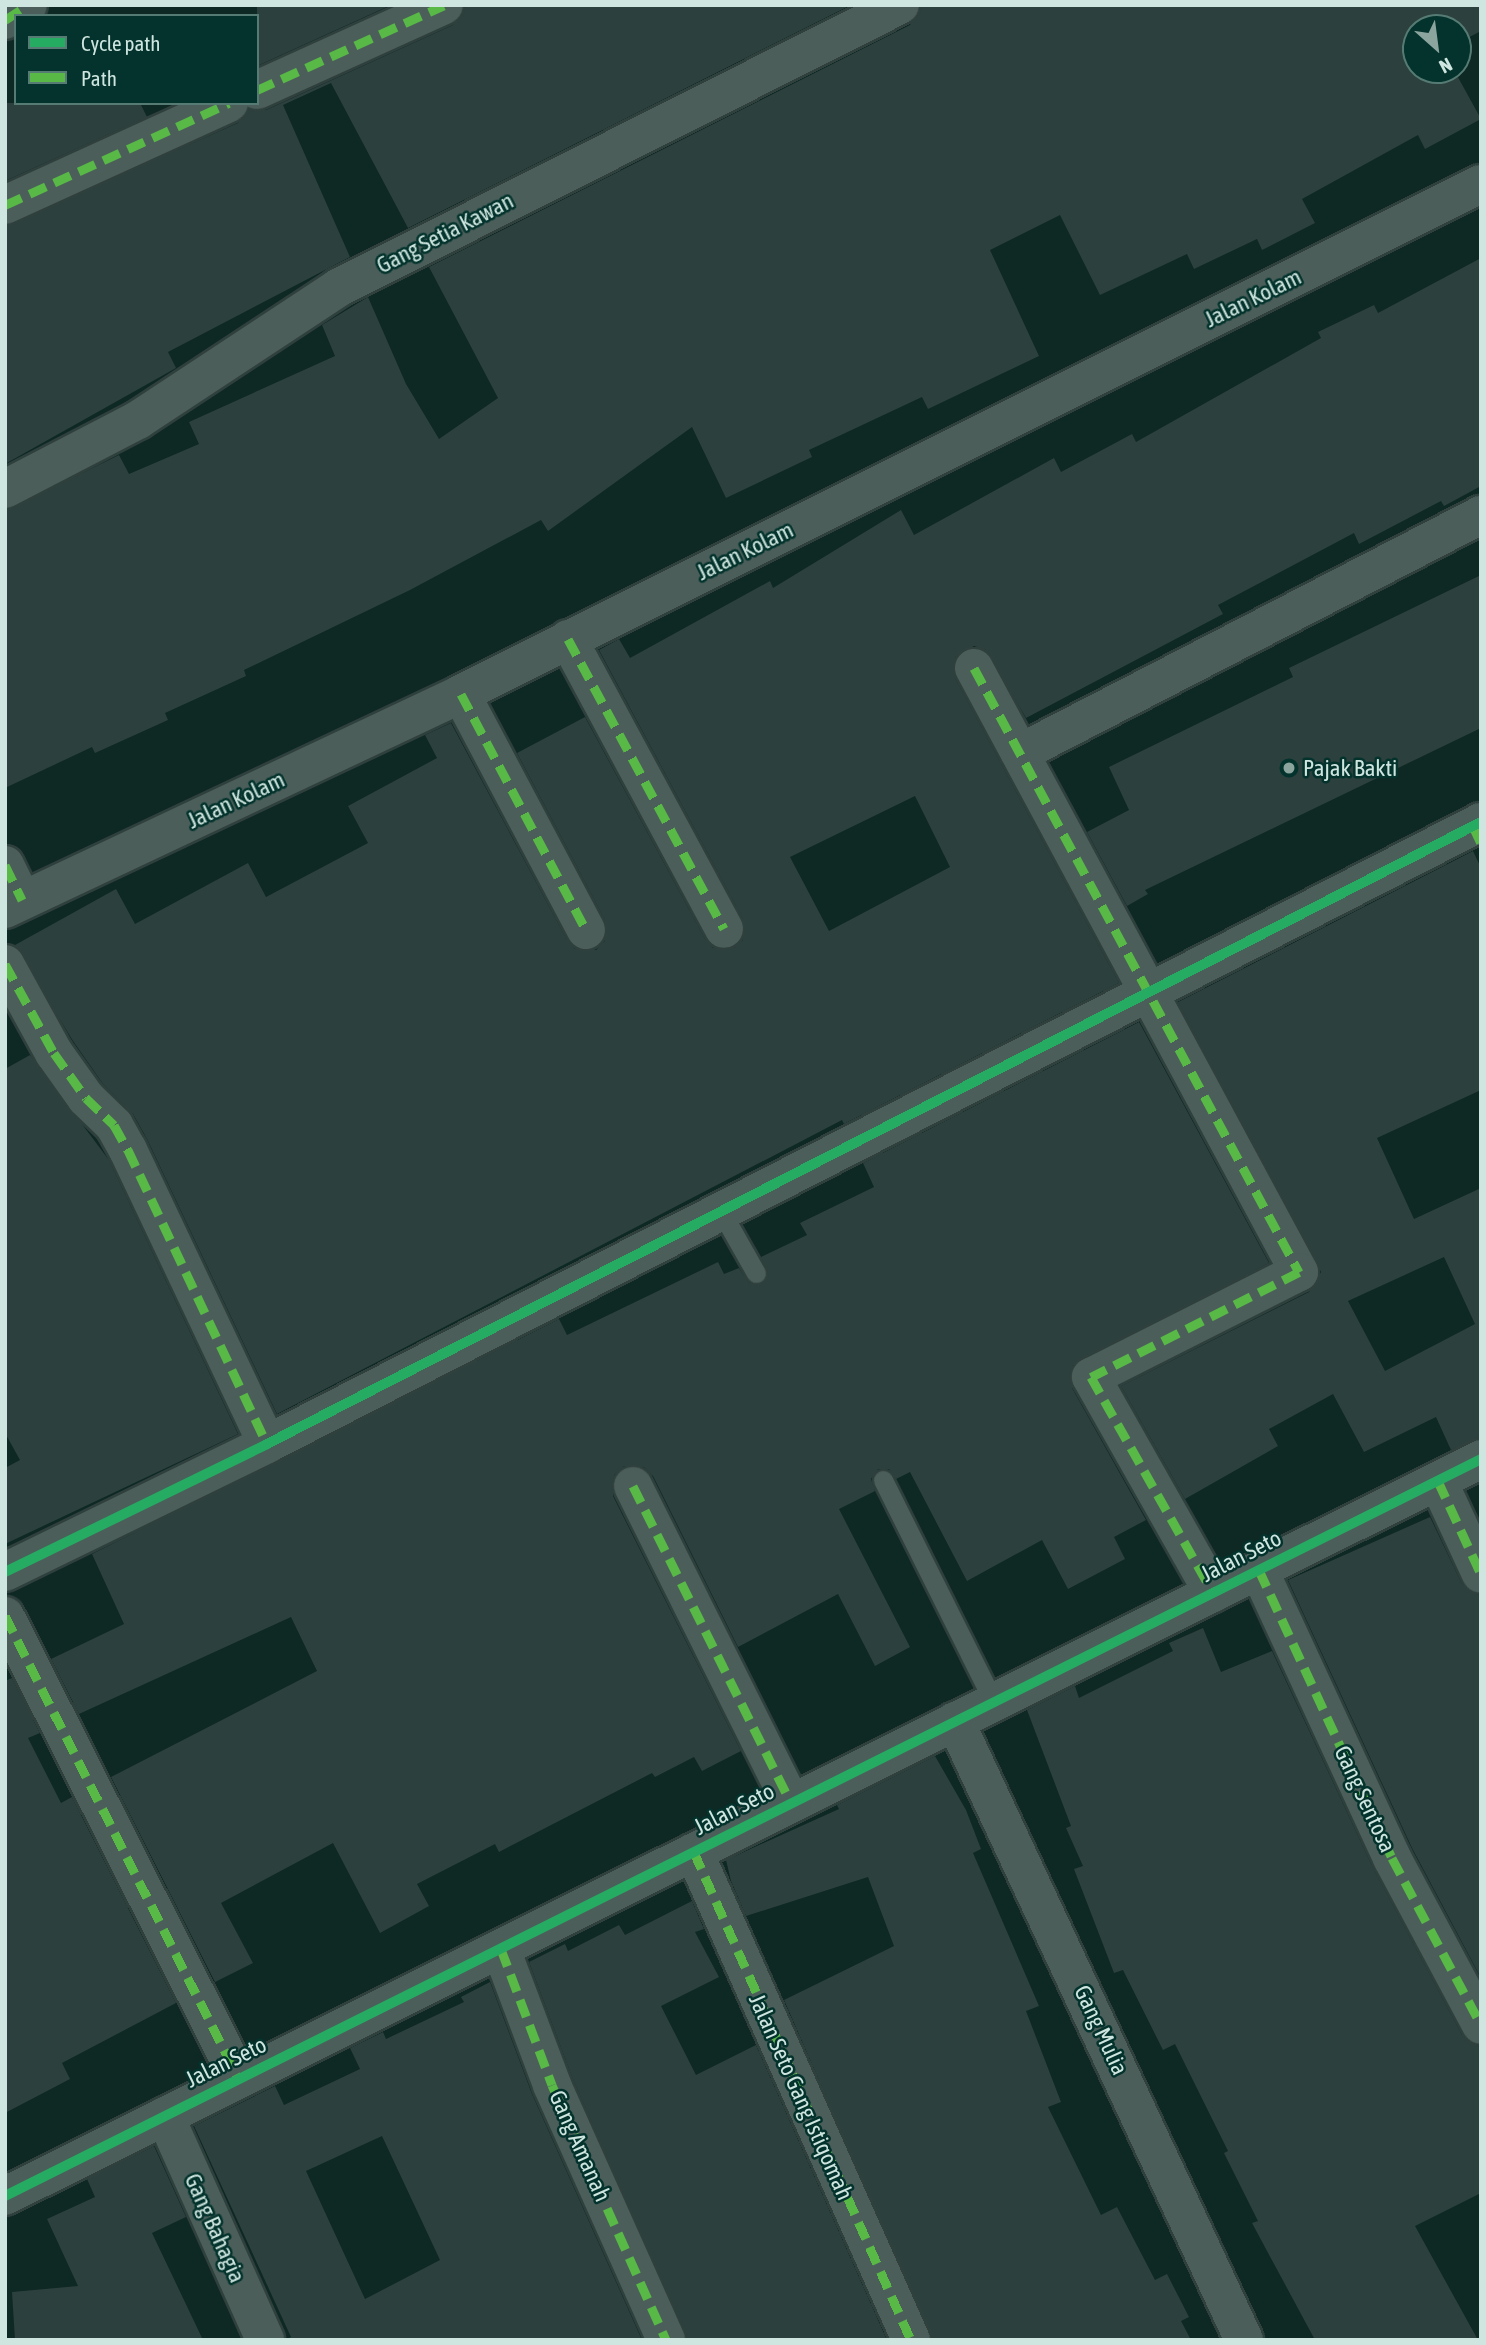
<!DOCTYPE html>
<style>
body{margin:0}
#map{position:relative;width:1486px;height:2345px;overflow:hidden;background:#0e2824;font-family:"Asap Condensed",sans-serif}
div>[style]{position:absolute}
.building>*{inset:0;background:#2c403d}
.roads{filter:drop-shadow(2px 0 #2f403d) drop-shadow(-2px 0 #2f403d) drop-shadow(0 2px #2f403d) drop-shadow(0 -2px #2f403d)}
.lane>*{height:19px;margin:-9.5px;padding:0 9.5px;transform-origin:9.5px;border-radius:9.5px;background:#4b5e5a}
.street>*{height:38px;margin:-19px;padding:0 19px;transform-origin:19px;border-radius:19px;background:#4b5e5a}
.quiet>*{height:9px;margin-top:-4.5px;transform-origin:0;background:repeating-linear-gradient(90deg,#58b947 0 18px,transparent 0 27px)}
.cycleway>*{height:10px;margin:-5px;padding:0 5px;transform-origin:5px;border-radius:5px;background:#26ab63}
.dots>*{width:19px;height:19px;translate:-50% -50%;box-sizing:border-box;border:4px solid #03332c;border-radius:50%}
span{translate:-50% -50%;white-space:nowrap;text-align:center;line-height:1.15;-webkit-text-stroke:5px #03332c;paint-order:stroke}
.street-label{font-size:23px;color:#cfe6e0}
.poi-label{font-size:23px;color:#cfe6e0}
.left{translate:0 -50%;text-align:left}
.frame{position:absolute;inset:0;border:7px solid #cfe6e0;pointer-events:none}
.legend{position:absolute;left:14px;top:14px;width:245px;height:91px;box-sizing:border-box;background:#03332c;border:2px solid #557b74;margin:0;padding:9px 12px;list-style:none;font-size:21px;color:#cfe6e0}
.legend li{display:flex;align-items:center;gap:14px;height:35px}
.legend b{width:35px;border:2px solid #557b74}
.north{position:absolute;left:1402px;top:14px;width:70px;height:70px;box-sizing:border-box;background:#03332c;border:2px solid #557b74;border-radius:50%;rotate:152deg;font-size:19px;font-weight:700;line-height:28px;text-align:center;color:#cfe6e0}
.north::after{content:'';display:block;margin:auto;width:24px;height:32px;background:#8ba49e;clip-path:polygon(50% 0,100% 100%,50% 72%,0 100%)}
</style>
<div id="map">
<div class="building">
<div style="clip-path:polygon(257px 5px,391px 5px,257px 66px)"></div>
<div style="clip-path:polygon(466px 5px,851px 5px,408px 228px,331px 83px,283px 105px,350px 257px,168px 352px,176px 368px,5px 464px,5px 226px,238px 123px,249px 110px,266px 110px,453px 25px)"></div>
<div style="clip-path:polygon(922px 5px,1481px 5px,1481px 31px,1458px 43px,1458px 28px,1416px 28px,1416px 70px,1454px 70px,1481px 119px,1425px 149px,1418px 135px,1302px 199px,1315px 223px,1262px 250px,1257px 239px,1194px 269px,1187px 254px,1100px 295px,1060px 215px,990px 250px,1039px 356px,928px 409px,922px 397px,809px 450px,812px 457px,726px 498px,692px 427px,548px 531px,541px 520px,410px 590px,244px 670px,246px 676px,165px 713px,168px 720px,95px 753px,92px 747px,5px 788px,5px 511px,119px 455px,129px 474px,199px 444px,189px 422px,335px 356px,322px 325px,368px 297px,406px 384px,439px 439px,498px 398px,429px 267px,910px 25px)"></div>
<div style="clip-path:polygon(5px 103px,140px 103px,147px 117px,5px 181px)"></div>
<div style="clip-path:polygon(evenodd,1481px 258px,1481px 486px,1444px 506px,1441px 501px,1359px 544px,1354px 533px,1218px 605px,1223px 614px,1026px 718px,986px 650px,974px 646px,955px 657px,955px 678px,1119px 983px,844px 1124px,842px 1120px,277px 1414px,147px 1139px,133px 1114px,103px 1084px,73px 1041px,15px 945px,116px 889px,135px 924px,248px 863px,266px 897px,368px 843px,348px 806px,437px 758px,425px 735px,451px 723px,567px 940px,575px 949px,596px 950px,605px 941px,605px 920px,517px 753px,585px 717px,705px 939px,713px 948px,734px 948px,743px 940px,743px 919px,599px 650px,619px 639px,630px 658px,770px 581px,773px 588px,901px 510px,914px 535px,1054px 458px,1061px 472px,1132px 434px,1136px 442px,1321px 338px,1318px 332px,1374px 305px,1378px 313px,1481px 258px,915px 796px,950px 867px,829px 931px,790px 857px,915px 796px)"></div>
<div style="clip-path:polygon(1481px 575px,1481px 728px,1145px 890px,1148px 894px,1127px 906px,1087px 832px,1129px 810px,1109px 767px,1293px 677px,1289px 668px)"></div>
<div style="clip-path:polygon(evenodd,1473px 851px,1481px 868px,1481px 1090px,1377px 1138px,1414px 1219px,1481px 1188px,1481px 1437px,1451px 1450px,1436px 1417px,1364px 1452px,1333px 1394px,1269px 1429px,1278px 1446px,1185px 1499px,1121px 1386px,1309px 1292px,1321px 1272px,1178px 1002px,1473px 851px,1444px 1257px,1475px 1324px,1385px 1371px,1348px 1301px,1444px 1257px)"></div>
<div style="clip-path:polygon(1139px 1022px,1269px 1263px,1072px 1366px,1072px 1388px,1146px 1520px,1114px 1537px,1125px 1559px,1068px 1589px,1042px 1540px,967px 1581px,910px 1472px,896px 1479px,889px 1469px,878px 1469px,871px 1479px,875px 1491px,839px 1509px,910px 1647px,875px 1666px,838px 1594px,738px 1647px,653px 1476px,644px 1467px,624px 1466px,614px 1475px,613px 1496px,741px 1751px,702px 1771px,694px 1757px,655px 1777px,652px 1773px,499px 1852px,495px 1844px,417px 1884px,429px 1906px,380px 1933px,333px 1843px,221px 1903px,253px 1963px,215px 1982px,111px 1777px,317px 1671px,291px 1617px,79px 1714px,51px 1659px,124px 1624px,92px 1554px,559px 1319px,567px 1335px,718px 1262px,724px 1274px,739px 1268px,749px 1283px,761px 1284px,768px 1272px,761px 1257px,807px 1235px,800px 1223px,874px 1187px,863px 1163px)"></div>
<div style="clip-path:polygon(30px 1055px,109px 1160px,238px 1434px,5px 1544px,5px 1468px,20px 1460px,5px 1433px,5px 1069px)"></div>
<div style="clip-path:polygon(1430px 1517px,1462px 1584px,1481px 1596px,1481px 1978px,1412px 1848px,1288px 1580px)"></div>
<div style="clip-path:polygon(1203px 1628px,1221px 1672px,1272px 1651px,1373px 1868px,1462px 2035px,1481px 2047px,1481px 2193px,1415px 2226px,1478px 2340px,1315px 2340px,1252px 2223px,1258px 2221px,1224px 2153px,1228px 2151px,1175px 2044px,1163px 2050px,1123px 1970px,1114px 1973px,1074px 1869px,1083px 1866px,1066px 1828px,1071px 1826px,1027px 1710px,1075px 1686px,1079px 1698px,1173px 1651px,1169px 1643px)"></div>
<div style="clip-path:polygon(12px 1678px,40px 1733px,28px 1738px,61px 1803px,72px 1797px,176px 2003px,62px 2063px,70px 2079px,5px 2113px,5px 1681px)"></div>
<div style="clip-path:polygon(935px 1756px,966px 1810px,981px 1849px,973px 1853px,1039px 2006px,1026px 2011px,1061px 2102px,1048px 2107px,1101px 2215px,1117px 2207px,1155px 2280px,1167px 2274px,1189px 2317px,1181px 2321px,1191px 2340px,932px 2340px,784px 2000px,894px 1946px,868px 1877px,746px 1916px,731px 1881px,726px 1860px,839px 1809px,837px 1805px)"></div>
<div style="clip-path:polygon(692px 1901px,704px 1929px,695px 1932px,719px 1977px,661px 2006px,696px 2075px,756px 2045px,887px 2340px,687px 2340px,572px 2077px,529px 1962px,565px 1944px,568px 1951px,619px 1925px,625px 1935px)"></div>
<div style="clip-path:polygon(evenodd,490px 1982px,532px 2094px,642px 2340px,286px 2340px,291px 2337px,194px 2126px,275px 2086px,284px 2105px,360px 2069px,350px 2048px,383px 2032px,386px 2039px,464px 2002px,461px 1997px,490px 1982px,382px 2136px,440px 2260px,365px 2299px,306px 2171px,382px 2136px)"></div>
<div style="clip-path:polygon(154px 2146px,186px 2217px,152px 2233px,203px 2340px,15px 2340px,12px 2292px,78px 2286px,47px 2219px,95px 2197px,87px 2179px)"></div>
</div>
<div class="roads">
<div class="lane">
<div style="left:722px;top:1213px;width:69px;rotate:60.5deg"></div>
<div style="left:883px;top:1480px;width:249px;rotate:63.5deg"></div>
</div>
<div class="street">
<div style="left:5px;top:20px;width:27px;rotate:-33deg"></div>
<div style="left:257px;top:90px;width:205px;rotate:-24.4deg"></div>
<div style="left:5px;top:205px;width:246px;rotate:-24.5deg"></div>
<div style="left:5px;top:489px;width:150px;rotate:-27.4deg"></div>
<div style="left:138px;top:420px;width:240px;rotate:-33.4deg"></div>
<div style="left:338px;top:288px;width:629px;rotate:-26.73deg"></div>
<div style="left:568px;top:639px;width:329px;rotate:61.7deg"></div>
<div style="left:974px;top:668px;width:686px;rotate:61.72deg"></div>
<div style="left:1299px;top:1272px;width:233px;rotate:153.2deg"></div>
<div style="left:1091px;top:1377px;width:248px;rotate:60.5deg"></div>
<div style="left:461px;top:694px;width:267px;rotate:62.1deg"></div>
<div style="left:1020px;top:753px;width:519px;rotate:-27.31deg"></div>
<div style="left:5px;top:865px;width:39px;rotate:64deg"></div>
<div style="left:5px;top:909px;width:504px;rotate:-25.24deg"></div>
<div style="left:461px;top:694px;width:1140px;rotate:-26.57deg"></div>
<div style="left:5px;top:964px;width:102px;rotate:61.2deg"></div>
<div style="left:54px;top:1053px;width:55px;rotate:54.6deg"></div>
<div style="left:86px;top:1098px;width:39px;rotate:44deg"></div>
<div style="left:114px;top:1125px;width:29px;rotate:61deg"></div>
<div style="left:128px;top:1150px;width:325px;rotate:64.7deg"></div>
<div style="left:1438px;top:1481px;width:102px;rotate:65.2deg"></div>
<div style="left:633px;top:1486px;width:354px;rotate:63.5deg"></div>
<div style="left:1259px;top:1570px;width:317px;rotate:65.2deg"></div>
<div style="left:1392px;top:1858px;width:189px;rotate:61.9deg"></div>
<div style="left:5px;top:1572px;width:292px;rotate:-26deg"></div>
<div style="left:267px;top:1444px;width:1364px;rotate:-27.13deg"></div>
<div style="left:5px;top:1616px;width:519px;rotate:63.19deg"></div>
<div style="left:955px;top:1721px;width:683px;rotate:64.97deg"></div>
<div style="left:694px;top:1852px;width:534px;rotate:66.03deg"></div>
<div style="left:501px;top:1949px;width:145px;rotate:69.4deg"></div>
<div style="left:552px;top:2085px;width:279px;rotate:65.9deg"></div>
<div style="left:165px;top:2116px;width:245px;rotate:65.9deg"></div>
<div style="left:5px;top:2196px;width:1650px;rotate:-26.53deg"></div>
</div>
</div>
<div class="quiet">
<div style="left:5px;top:20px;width:27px;rotate:-33deg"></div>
<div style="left:257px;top:90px;width:205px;rotate:-24.4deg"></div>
<div style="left:5px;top:205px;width:246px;rotate:-24.5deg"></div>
<div style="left:568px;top:639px;width:329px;rotate:61.7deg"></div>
<div style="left:974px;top:668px;width:686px;rotate:61.72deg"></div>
<div style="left:1299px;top:1272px;width:233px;rotate:153.2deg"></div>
<div style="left:1091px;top:1377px;width:248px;rotate:60.5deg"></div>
<div style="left:461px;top:694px;width:267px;rotate:62.1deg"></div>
<div style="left:1473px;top:826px;width:19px;rotate:65deg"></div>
<div style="left:5px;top:865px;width:39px;rotate:64deg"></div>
<div style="left:5px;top:964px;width:102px;rotate:61.2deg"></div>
<div style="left:54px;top:1053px;width:55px;rotate:54.6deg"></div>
<div style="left:86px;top:1098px;width:39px;rotate:44deg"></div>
<div style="left:114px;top:1125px;width:29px;rotate:61deg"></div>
<div style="left:128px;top:1150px;width:325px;rotate:64.7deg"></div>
<div style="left:1438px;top:1481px;width:102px;rotate:65.2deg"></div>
<div style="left:633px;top:1486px;width:354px;rotate:63.5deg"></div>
<div style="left:1259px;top:1570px;width:317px;rotate:65.2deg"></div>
<div style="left:1392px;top:1858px;width:189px;rotate:61.9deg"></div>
<div style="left:5px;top:1616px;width:519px;rotate:63.19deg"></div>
<div style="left:694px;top:1852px;width:534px;rotate:66.03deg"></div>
<div style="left:501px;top:1949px;width:145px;rotate:69.4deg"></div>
<div style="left:552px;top:2085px;width:279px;rotate:65.9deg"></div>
</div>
<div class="cycleway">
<div style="left:5px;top:1572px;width:292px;rotate:-26deg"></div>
<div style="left:267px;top:1444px;width:1364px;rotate:-27.13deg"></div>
<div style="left:5px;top:2196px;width:1650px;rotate:-26.53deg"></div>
</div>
<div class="dots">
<div style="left:1289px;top:768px;background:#8ba49e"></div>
</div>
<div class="street-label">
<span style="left:445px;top:233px;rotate:-27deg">Gang Setia Kawan</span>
<span style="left:1253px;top:298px;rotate:-26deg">Jalan Kolam</span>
<span style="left:745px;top:551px;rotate:-26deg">Jalan Kolam</span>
<span style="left:236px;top:800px;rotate:-25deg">Jalan Kolam</span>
<span style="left:1241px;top:1556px;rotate:-27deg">Jalan Seto</span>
<span style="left:1365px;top:1799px;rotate:65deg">Gang Sentosa</span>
<span style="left:734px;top:1809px;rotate:-27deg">Jalan Seto</span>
<span style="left:1101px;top:2030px;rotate:65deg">Gang Mulia</span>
<span style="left:226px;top:2062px;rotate:-26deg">Jalan Seto</span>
<span style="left:801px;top:2097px;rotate:66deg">Jalan Seto Gang Istiqomah</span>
<span style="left:580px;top:2146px;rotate:66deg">Gang Amanah</span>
<span style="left:215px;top:2228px;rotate:66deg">Gang Bahagia</span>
</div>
<div class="poi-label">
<span class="left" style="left:1303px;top:768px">Pajak Bakti</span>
</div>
<div class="frame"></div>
<ul class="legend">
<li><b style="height:9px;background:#26ab63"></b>Cycle path</li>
<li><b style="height:9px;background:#58b947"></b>Path</li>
</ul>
<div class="north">N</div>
</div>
